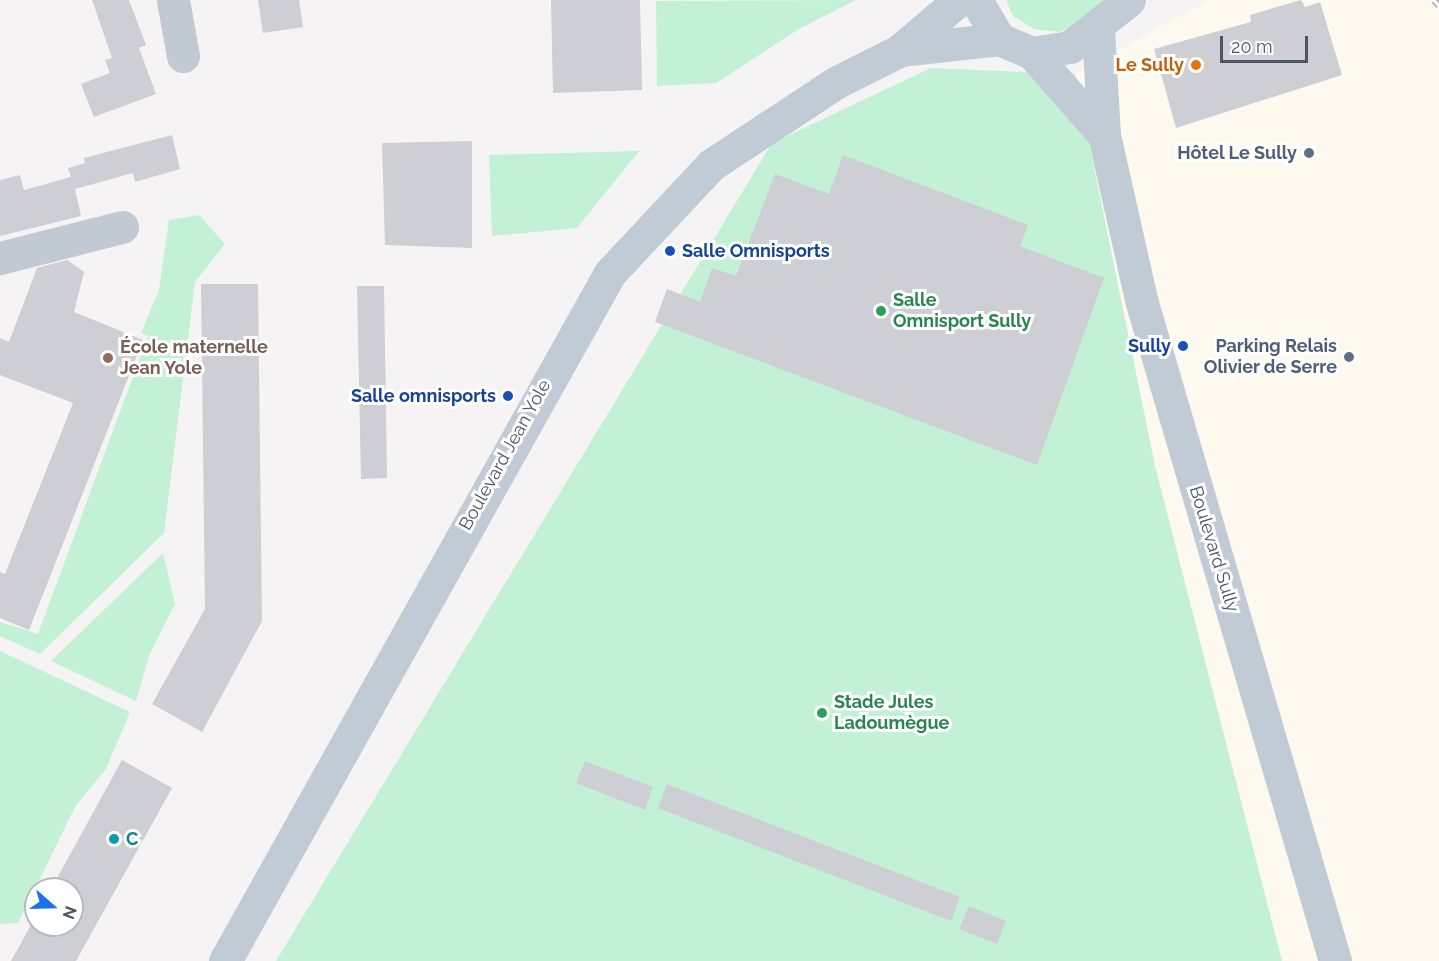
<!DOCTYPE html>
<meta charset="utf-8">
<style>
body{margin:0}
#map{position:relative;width:1439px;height:961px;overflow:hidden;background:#f5f3f3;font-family:Raleway,sans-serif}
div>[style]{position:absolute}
.commercial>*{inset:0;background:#fdf9ef}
.green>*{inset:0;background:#c3f1d5}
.building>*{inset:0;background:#cdcfd5}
.street>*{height:33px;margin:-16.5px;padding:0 16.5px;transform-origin:16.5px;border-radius:16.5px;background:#c1cad2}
.secondary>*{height:33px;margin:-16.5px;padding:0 16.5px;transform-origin:16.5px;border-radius:16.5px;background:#c1cbd6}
.rail>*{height:7px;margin-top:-3.5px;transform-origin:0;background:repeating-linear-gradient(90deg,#fff 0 14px,#b5b8bd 0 28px);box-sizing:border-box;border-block:2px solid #b5b8bd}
.dots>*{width:16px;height:16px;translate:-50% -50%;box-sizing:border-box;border:3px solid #fff;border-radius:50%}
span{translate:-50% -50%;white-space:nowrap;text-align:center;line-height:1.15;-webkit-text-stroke:6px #fff;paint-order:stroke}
.food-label{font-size:18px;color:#c56008;font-weight:700}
.right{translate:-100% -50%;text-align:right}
.service-label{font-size:18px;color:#4e5e75;font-weight:700}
.transit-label{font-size:18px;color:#164399;font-weight:700}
.left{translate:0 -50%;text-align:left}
.leisure-label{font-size:18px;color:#27864d;font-weight:700}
.education-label{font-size:18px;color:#785e54;font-weight:700}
.street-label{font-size:18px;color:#4a5661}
.culture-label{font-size:18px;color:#0d838f;font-weight:700}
.north{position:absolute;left:24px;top:877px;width:60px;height:60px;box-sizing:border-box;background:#fff;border:2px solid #b7bbc0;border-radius:50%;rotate:110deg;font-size:16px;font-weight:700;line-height:24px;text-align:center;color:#4a5661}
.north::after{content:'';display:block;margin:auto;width:21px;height:27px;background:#1a73e8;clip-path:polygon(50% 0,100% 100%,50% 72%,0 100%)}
.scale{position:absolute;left:1220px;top:36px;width:88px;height:27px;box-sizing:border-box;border:3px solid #4a5661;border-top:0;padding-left:8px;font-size:18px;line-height:21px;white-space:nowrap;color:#4a5661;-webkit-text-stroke:4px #fff;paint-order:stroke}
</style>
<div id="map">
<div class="commercial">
<div style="clip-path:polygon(1209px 0,1439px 0,1439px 961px,1282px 961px,1155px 466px,1075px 74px)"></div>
</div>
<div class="green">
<div style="clip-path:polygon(856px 0,799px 29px,716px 83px,657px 86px,656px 1px)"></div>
<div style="clip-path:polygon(1006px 0,1107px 0,1079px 24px,1059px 32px,1034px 29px,1013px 16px)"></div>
<div style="clip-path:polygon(931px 68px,1075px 74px,1155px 466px,1282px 961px,276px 961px,772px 143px)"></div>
<div style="clip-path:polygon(639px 151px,577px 228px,492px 236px,489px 155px)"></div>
<div style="clip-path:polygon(199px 215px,225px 244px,195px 282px,164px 533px,40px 654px,0 636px,0 622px,38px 634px,148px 336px,141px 333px,159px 290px,169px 220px)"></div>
<div style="clip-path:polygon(163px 553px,175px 604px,149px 656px,136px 701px,51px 661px)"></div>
<div style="clip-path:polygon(0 651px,130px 712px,106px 769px,76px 805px,18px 923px,0 924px)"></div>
</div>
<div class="building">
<div style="clip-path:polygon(92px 0,129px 0,146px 45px,139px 48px,156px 94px,94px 117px,81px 84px,110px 73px,105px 60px,112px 58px)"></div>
<div style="clip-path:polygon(258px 0,299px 0,303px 27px,263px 33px)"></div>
<div style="clip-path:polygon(551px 0,640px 0,642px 90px,553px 93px)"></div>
<div style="clip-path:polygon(1301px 0,1305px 7px,1320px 2px,1342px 75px,1176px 128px,1154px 49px,1251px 22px,1250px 15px)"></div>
<div style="clip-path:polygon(172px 135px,180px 169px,135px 182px,133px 173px,75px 189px,81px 216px,0 236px,0 180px,20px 175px,24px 190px,71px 177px,68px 168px,85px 163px,84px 158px)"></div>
<div style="clip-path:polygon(472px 141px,472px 248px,385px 245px,382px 143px)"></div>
<div style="clip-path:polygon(843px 155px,1028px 225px,1020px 246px,1104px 278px,1037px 465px,655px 322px,667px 289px,700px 302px,712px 268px,736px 276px,775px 174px,829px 194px)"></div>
<div style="clip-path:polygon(67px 260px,84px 272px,74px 312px,143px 340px,29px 630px,0 618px,0 572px,5px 574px,73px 403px,0 375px,0 338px,9px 342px,37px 268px)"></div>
<div style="clip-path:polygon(201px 284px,258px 284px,262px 621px,202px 732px,152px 704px,205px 609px)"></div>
<div style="clip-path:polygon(357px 286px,384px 286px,387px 478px,361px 479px)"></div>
<div style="clip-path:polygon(122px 760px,172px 788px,76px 961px,11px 961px,36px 916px,36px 925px,72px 925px,72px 889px,51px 889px)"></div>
<div style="clip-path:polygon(585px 761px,653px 787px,645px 810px,576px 783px)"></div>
<div style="clip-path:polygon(667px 784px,960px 897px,951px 921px,658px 808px)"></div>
<div style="clip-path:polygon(969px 906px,1006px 921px,997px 944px,959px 929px)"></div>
</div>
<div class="street">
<div style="left:173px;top:0;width:57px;rotate:79.9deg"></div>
<div style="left:0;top:258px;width:126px;rotate:-14.3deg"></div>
</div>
<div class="secondary">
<div style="left:976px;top:0;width:45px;rotate:59.5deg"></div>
<div style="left:999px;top:39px;width:36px;rotate:23deg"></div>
<div style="left:1032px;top:53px;width:38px;rotate:-9deg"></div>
<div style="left:1070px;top:47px;width:75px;rotate:-38.5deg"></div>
<div style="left:1098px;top:29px;width:106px;rotate:86.8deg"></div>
<div style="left:1104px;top:135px;width:172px;rotate:77.3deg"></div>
<div style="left:1142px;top:303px;width:686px;rotate:73.65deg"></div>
<div style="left:900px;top:50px;width:100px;rotate:-6.3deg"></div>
<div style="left:1032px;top:53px;width:109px;rotate:48.7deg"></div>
<div style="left:225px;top:961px;width:788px;rotate:-60.77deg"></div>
<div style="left:610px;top:273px;width:148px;rotate:-46.9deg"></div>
<div style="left:711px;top:165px;width:151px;rotate:-33.4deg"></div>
<div style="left:837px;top:82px;width:69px;rotate:-26.6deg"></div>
<div style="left:899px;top:51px;width:79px;rotate:-40.4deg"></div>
</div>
<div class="rail">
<div style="left:1434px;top:0;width:7px;rotate:45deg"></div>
</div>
<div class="dots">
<div style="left:1196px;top:65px;background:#e8710a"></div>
<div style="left:1309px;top:153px;background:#5c6f8a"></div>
<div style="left:670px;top:251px;background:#1a4fb4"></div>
<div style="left:881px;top:311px;background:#2e9e5b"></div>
<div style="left:1183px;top:346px;background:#1a4fb4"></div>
<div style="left:1349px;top:357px;background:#5c6f8a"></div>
<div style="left:108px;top:358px;background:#8d6e63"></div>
<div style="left:508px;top:396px;background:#1a4fb4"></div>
<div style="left:822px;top:713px;background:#2e9e5b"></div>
<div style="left:114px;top:839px;background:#0f9aa8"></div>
</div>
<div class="food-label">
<span class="right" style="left:1184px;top:65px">Le Sully</span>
</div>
<div class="service-label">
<span class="right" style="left:1297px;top:153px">Hôtel Le Sully</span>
<span class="right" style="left:1337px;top:357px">Parking Relais<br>Olivier de Serre</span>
</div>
<div class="transit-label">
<span class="left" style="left:682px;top:251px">Salle Omnisports</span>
<span class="right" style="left:1171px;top:346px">Sully</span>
<span class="right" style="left:496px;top:396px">Salle omnisports</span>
</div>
<div class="leisure-label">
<span class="left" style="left:893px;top:311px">Salle<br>Omnisport Sully</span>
<span class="left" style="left:834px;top:713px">Stade Jules<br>Ladoumègue</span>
</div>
<div class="education-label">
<span class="left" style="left:120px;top:358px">École maternelle<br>Jean Yole</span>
</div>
<div class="street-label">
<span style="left:505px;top:455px;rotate:-61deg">Boulevard Jean Yole</span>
<span style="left:1214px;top:549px;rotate:73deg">Boulevard Sully</span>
</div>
<div class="culture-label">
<span class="left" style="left:126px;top:839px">C</span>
</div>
<div class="north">N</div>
<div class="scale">20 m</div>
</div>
